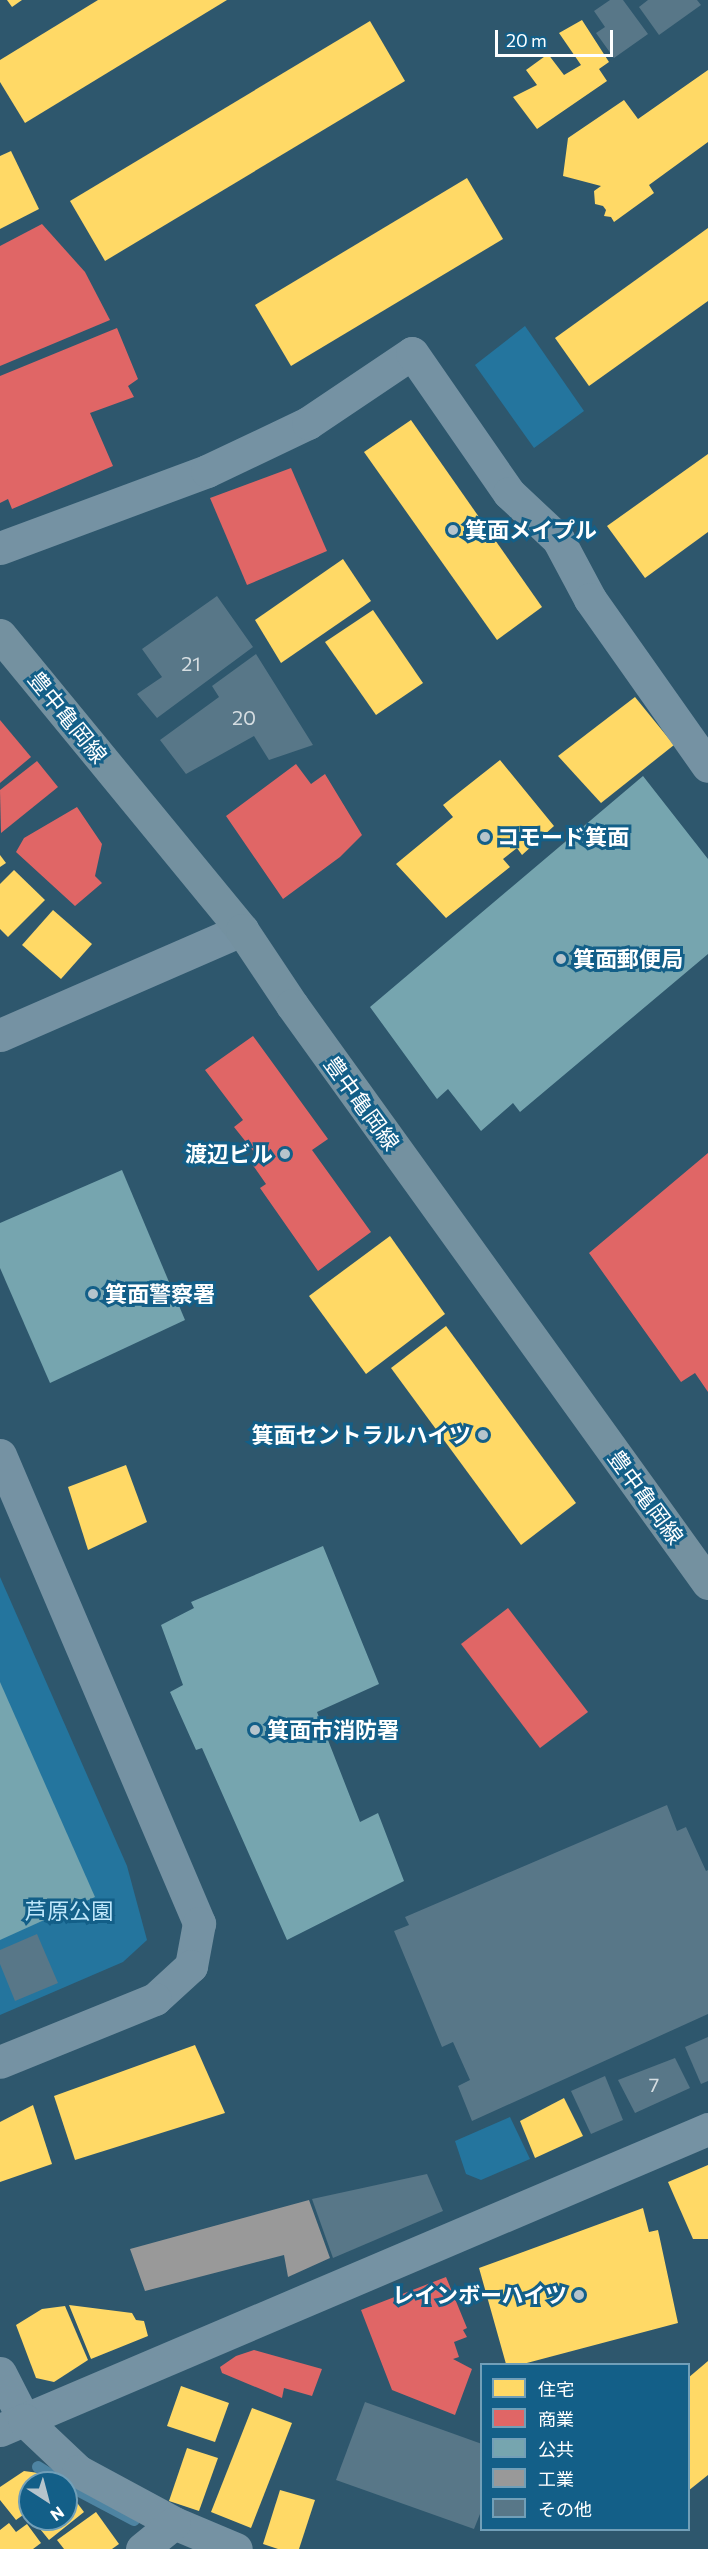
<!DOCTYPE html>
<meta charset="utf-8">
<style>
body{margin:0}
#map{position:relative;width:708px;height:2549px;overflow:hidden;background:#2e576d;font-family:Commissioner,"Noto Sans JP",sans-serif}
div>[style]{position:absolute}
.green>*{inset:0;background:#24759e}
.homes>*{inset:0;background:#ffd966}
.shops>*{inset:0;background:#e06666}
.public>*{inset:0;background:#76a5af}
.industry>*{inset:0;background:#999}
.stream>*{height:12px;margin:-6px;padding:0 6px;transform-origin:6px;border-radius:6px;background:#4e84a2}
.building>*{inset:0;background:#587788}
.minor>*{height:33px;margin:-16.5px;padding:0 16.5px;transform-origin:16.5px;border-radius:16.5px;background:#7592a3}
.major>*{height:33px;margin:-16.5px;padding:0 16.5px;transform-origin:16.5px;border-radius:16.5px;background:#7491a0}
.dots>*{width:16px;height:16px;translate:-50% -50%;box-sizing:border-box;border:3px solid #135f88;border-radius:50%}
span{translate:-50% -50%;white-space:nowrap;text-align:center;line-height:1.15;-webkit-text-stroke:6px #135f88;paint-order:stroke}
.number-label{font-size:20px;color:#d5dde1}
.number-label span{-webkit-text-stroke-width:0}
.poi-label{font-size:22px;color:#fff;font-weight:700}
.left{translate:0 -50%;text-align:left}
.right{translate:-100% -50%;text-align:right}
.street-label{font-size:22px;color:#fff}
.park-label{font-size:22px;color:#bfe7fb}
.legend{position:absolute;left:480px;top:2363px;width:210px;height:168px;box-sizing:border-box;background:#135f88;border:2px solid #719fb8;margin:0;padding:8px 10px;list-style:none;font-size:18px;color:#fff}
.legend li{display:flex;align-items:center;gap:12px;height:30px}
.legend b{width:30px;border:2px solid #719fb8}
.north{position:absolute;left:18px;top:2471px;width:60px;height:60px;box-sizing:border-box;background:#135f88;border:2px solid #719fb8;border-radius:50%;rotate:144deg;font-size:16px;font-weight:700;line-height:24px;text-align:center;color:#fff}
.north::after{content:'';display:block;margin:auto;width:21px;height:27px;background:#b6c4cc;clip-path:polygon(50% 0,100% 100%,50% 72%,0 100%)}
.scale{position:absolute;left:495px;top:30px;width:118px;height:27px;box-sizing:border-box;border:3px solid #fff;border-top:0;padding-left:8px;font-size:18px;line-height:21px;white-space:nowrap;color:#fff;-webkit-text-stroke:4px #135f88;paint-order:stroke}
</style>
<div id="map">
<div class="green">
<div style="clip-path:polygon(525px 326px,584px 411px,534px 448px,475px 365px)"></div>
<div style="clip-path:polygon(0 1577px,127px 1866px,147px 1940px,123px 1962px,0 2015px)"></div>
<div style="clip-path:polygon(510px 2117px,530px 2159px,481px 2180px,466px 2174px,455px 2141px)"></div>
</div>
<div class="homes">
<div style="clip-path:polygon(7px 0,22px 0,12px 7px)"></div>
<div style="clip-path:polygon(98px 0,227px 0,25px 123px,0 82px,0 60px)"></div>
<div style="clip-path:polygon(582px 20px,609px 62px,599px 69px,607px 81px,537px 129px,513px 97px,537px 85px,526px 70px,548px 54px,564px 75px,581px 65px,559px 33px)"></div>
<div style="clip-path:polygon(370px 21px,405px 81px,105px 261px,70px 201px)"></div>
<div style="clip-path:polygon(708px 70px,708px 142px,649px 185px,654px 193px,614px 222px,611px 217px,604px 216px,606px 210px,603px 206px,595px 204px,594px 191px,601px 186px,563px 176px,568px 138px,624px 100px,638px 119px)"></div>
<div style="clip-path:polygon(11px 151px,39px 209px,0 229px,0 156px)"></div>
<div style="clip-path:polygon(467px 178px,503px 239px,291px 366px,255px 305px)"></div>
<div style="clip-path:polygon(708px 228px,708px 301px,589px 386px,555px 338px)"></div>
<div style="clip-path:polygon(411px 420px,542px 607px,497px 640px,364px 452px)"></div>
<div style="clip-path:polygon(708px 454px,708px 532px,645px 578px,607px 526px)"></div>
<div style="clip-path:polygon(343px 559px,371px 601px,281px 663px,255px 620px)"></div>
<div style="clip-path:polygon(373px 610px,423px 683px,376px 715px,325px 642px)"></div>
<div style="clip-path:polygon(635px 697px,674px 745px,601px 803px,558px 756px)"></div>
<div style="clip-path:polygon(500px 760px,554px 826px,522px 855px,517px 848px,503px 859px,510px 867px,446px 918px,396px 864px,453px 817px,443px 805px)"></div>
<div style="clip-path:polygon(0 855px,6px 863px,0 867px)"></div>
<div style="clip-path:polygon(14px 870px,45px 900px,8px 937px,0 929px,0 884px)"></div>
<div style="clip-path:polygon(53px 910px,92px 944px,61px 979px,22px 945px)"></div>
<div style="clip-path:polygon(390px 1236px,445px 1314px,366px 1374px,309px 1296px)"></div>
<div style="clip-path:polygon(446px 1326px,576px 1503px,521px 1545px,391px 1368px)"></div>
<div style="clip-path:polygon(126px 1465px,147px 1522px,88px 1550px,68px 1487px)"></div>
<div style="clip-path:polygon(195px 2045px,225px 2113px,75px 2160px,54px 2096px)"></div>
<div style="clip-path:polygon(564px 2098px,583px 2136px,535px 2158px,520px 2121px)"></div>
<div style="clip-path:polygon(33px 2105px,52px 2164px,0 2182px,0 2122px)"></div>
<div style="clip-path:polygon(708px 2165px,708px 2239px,693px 2239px,668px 2182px)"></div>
<div style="clip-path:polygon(643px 2208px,649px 2232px,658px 2230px,678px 2323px,523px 2364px,506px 2364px,479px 2268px)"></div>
<div style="clip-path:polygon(69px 2305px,132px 2313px,136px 2320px,144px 2321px,148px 2336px,91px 2359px)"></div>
<div style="clip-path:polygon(65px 2306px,88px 2360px,54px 2382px,36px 2378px,16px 2325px,42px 2309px)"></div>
<div style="clip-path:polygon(708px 2361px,708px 2475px,688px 2491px,688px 2378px)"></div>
<div style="clip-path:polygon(181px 2386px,229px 2403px,215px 2442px,167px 2426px)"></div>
<div style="clip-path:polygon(252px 2408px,292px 2423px,251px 2528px,211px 2512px)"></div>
<div style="clip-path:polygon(187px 2448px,218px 2458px,199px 2511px,169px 2501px)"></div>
<div style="clip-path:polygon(24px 2471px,46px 2474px,52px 2483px,30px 2483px,30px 2510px,16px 2520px,0 2500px,0 2487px)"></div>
<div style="clip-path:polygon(66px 2488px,84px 2512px,49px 2540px,32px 2519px,66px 2519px)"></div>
<div style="clip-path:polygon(280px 2490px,315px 2500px,299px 2549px,278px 2549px,263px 2544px)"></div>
<div style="clip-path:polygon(96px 2512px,119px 2544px,112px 2549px,64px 2549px,57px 2540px)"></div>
<div style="clip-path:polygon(9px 2523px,16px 2532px,27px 2524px,41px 2543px,33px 2549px,0 2549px,0 2530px)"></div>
</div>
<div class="shops">
<div style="clip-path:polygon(42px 224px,85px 272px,110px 320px,0 366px,0 246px)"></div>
<div style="clip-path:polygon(117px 328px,138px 379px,128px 386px,134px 397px,90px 413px,113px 466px,12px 509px,8px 499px,0 503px,0 376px)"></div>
<div style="clip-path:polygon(291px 468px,327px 551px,247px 585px,210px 498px)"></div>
<div style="clip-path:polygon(0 720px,31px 757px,0 783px)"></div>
<div style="clip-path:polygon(37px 761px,58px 787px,1px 833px,0 790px)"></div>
<div style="clip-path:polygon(296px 764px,311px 784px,325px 774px,362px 835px,340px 857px,283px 899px,226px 816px)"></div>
<div style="clip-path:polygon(77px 807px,102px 844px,95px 876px,102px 883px,75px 906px,16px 852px,24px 838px)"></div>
<div style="clip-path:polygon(253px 1036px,328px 1139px,312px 1150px,371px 1232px,318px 1271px,260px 1188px,266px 1184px,250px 1161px,258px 1157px,234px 1127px,243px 1120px,205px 1070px)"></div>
<div style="clip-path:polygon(708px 1153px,708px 1392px,695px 1373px,681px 1382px,589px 1253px)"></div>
<div style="clip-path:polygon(508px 1608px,588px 1712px,540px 1748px,461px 1644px)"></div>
<div style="clip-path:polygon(446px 2277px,467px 2328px,463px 2330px,467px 2337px,454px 2342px,459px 2357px,453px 2359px,472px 2369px,455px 2415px,392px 2390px,361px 2310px)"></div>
<div style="clip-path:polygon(254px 2350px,322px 2369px,312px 2396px,284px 2388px,282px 2398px,222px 2373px,220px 2367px,236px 2356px)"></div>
</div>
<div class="public">
<div style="clip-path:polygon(643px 776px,708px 859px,708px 954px,520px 1112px,513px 1103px,481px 1131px,448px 1089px,437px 1099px,370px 1007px)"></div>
<div style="clip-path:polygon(122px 1170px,185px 1320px,50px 1383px,0 1268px,0 1223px)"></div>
<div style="clip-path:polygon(323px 1546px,379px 1684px,317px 1712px,360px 1822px,378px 1813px,404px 1881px,287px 1940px,202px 1748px,196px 1750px,170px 1692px,183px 1685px,161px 1625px,194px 1608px,191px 1602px)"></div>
<div style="clip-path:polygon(0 1682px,95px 1897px,0 1940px)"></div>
</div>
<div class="industry">
<div style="clip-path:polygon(309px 2200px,330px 2258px,288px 2277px,284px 2255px,145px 2291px,130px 2249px)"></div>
</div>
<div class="stream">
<div style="left:38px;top:2467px;width:31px;rotate:32deg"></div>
<div style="left:66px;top:2484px;width:77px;rotate:27.9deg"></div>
</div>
<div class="building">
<div style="clip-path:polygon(610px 0,623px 0,648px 34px,614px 58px,596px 33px,605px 27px,594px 11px)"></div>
<div style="clip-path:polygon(648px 0,697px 0,701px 5px,659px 35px,639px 7px)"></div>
<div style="clip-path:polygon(217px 596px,253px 647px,157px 718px,137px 694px,162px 677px,142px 649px)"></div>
<div style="clip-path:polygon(256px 654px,313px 745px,269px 760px,254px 736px,186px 774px,160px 740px,219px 697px,212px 686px)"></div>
<div style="clip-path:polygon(667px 1805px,677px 1831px,686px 1827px,706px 1871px,708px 1870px,708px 2014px,472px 2121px,458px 2086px,470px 2080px,453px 2042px,442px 2047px,394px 1931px,409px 1925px,405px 1917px)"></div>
<div style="clip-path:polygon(37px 1934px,58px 1983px,15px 2001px,0 1964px,0 1950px)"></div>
<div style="clip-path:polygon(708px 2037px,708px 2081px,701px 2084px,685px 2047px)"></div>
<div style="clip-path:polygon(675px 2058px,690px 2088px,635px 2113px,618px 2080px)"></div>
<div style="clip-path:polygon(605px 2076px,623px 2120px,591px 2134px,571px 2091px)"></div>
<div style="clip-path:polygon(427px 2174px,443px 2211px,333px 2258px,312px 2199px)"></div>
<div style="clip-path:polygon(365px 2402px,482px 2444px,482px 2509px,474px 2529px,336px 2480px)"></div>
</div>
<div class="minor">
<div style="left:0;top:548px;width:221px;rotate:-20.4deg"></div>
<div style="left:207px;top:471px;width:112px;rotate:-25.4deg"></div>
<div style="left:308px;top:423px;width:125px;rotate:-33.9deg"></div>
<div style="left:412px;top:353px;width:170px;rotate:55.3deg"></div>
<div style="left:509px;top:493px;width:67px;rotate:43.2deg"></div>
<div style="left:558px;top:539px;width:68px;rotate:61.9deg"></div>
<div style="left:590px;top:599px;width:204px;rotate:54.8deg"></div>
<div style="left:0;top:1035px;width:264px;rotate:-23.5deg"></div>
<div style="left:0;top:1455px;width:509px;rotate:66.96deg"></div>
<div style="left:199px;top:1923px;width:44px;rotate:100.5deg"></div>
<div style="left:191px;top:1966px;width:49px;rotate:137.5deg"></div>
<div style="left:155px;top:1999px;width:167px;rotate:157.9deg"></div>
<div style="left:0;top:2373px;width:53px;rotate:62.9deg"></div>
<div style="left:24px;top:2420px;width:743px;rotate:-23.05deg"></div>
<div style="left:0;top:2430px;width:26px;rotate:-23deg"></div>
<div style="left:24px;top:2420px;width:74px;rotate:43.4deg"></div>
<div style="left:78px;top:2471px;width:109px;rotate:28.4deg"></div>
<div style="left:174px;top:2523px;width:67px;rotate:22.8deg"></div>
<div style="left:142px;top:2549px;width:41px;rotate:-39.1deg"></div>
</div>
<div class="major">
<div style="left:0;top:635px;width:382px;rotate:50.6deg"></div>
<div style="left:242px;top:930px;width:90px;rotate:56.3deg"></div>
<div style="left:292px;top:1005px;width:712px;rotate:54.26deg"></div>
</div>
<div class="dots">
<div style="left:453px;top:530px;background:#b6c4cc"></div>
<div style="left:485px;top:837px;background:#b6c4cc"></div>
<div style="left:561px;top:959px;background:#b6c4cc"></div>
<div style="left:285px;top:1154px;background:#b6c4cc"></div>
<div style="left:93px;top:1294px;background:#b6c4cc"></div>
<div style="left:483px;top:1435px;background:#b6c4cc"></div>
<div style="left:255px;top:1730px;background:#b6c4cc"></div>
<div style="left:579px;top:2295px;background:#b6c4cc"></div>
</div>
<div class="number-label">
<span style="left:191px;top:663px">21</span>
<span style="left:244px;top:717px">20</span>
<span style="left:654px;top:2084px">7</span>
</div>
<div class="poi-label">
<span class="left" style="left:465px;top:530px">箕面メイプル</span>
<span class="left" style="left:497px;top:837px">コモード箕面</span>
<span class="left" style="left:573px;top:959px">箕面郵便局</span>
<span class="right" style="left:273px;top:1154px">渡辺ビル</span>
<span class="left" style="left:105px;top:1294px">箕面警察署</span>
<span class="right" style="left:471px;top:1435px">箕面セントラルハイツ</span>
<span class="left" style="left:267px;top:1730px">箕面市消防署</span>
<span class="right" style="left:567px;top:2295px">レインボーハイツ</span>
</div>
<div class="street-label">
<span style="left:68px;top:717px;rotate:51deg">豊中亀岡線</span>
<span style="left:362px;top:1103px;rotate:54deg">豊中亀岡線</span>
<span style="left:646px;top:1497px;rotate:54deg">豊中亀岡線</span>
</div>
<div class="park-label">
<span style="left:69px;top:1911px">芦原公園</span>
</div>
<ul class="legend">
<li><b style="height:16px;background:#ffd966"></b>住宅</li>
<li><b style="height:16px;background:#e06666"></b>商業</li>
<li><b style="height:16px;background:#76a5af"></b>公共</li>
<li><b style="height:16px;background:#999"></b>工業</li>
<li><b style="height:16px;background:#587788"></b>その他</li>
</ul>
<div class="north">N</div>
<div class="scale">20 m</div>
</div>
